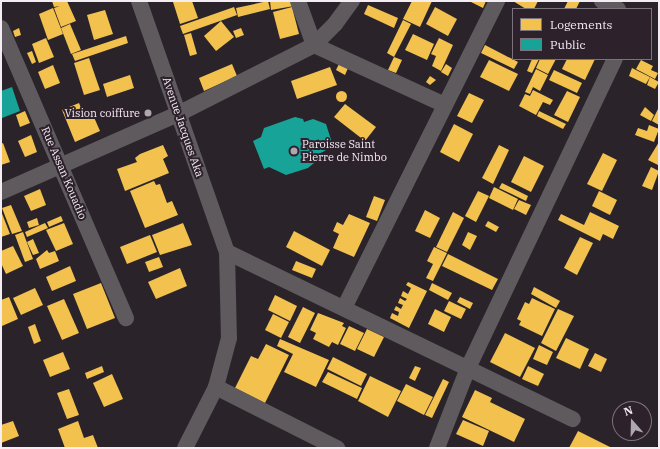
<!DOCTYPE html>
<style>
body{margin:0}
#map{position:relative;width:660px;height:449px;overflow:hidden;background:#2a242a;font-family:"IBM Plex Serif",serif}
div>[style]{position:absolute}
.homes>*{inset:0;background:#f2c14e}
.round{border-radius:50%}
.public>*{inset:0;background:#17a398}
.stream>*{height:4px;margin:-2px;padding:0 2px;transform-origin:2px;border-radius:2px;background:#041128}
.minor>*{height:16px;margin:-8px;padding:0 8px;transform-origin:8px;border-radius:8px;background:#5e5a5e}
.dots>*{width:11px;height:11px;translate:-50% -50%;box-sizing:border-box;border:2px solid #2d212c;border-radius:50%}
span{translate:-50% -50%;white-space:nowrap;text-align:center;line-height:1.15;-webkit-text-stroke:4px #2d212c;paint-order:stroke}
.poi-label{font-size:11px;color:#f5edf4}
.right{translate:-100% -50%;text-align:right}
.left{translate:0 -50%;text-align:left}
.street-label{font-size:11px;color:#f5edf4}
.frame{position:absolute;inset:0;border:2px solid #f5edf4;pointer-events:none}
.legend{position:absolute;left:512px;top:8px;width:140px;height:52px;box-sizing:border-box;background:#2d212c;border:1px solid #7d737c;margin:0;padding:5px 7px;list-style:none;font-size:12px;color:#f5edf4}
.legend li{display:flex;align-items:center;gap:8px;height:20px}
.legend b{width:20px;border:1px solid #7d737c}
.north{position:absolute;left:612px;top:401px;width:40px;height:40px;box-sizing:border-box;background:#2d212c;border:1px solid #7d737c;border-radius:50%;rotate:340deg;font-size:11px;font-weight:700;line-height:16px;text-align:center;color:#f5edf4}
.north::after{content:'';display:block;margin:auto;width:14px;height:18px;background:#aea7ad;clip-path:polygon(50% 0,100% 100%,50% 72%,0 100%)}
</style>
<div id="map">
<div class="homes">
<div style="clip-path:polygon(52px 1px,67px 1px,76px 21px,61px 27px,54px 8px,60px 6px,54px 7px)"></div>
<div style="clip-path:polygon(192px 1px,198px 18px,180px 24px,173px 2px)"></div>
<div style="clip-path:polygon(268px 1px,270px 9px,238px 17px,236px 8px)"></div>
<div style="clip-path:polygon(270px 1px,293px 1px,294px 6px,271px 10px)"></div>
<div style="clip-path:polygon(412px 1px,432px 1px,420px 27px,403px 19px)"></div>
<div style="clip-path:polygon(469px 1px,486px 1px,483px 8px)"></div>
<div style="clip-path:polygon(513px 1px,538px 1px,534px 9px,526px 9px)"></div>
<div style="clip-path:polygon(568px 1px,580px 1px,576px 9px,564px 9px)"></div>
<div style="clip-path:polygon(368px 5px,398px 18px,394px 28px,364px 14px)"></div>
<div style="clip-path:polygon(234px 7px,237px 15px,183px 34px,180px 26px)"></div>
<div style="clip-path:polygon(292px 7px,299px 34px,280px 39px,273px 12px)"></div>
<div style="clip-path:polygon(435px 7px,457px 19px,448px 36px,426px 24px)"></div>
<div style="clip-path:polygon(53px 8px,63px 34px,48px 40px,39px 14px)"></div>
<div style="clip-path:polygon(105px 10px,113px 34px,94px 40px,87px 15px)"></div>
<div style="clip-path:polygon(403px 20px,411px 24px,394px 57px,387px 53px)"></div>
<div style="clip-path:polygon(221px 21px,234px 37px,216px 51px,204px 36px)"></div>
<div style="clip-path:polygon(70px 24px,81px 50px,71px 54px,61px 28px)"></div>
<div style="clip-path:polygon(19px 28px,21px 35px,15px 37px,13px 31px)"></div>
<div style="clip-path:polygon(241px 28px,244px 35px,236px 38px,233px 31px)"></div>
<div style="clip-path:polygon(191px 33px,197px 54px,190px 56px,184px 35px)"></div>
<div style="clip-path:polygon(413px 34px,434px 44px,427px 60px,405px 50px)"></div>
<div style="clip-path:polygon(126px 36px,128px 43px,75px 61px,72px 54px)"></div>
<div style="clip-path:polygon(46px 38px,54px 57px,39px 63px,32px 44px)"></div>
<div style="clip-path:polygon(439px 38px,453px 45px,441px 71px,432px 66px,436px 56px,431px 54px)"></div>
<div style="clip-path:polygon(485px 45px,518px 62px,514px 69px,481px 53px)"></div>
<div style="clip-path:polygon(32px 51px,36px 62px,32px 64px,27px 53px)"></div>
<div style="clip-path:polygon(394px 57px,402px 60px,396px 73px,388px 70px)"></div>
<div style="clip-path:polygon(89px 58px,100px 90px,84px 95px,74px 63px)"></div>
<div style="clip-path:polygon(532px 59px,539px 59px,532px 73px,527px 71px)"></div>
<div style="clip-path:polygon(540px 59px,556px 59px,548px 74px,536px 68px)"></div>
<div style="clip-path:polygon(567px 59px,595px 59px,585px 80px,562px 69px)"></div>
<div style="clip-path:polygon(489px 60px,518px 74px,509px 91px,480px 77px)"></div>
<div style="clip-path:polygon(641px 60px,653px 66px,651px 70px,658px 73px,655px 79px,636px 69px)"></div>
<div style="clip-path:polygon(232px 64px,237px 76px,204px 91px,199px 78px)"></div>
<div style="clip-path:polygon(339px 64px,348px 68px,345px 75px,336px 70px)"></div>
<div style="clip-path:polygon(446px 64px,452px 68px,448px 76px,441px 72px)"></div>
<div style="clip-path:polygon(53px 65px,60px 83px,45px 89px,38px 72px)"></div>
<div style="clip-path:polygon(330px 67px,337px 85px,297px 99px,291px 81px)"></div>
<div style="clip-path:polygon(632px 68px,650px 77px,646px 84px,629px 76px)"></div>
<div style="clip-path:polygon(536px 69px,548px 75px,540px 91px,533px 87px,530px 94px,525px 92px)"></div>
<div style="clip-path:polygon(554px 70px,582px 83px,577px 93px,549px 80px)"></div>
<div style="clip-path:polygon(130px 75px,134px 88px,107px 97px,103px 84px)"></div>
<div style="clip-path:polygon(430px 76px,436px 80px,430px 85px,426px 82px)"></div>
<div style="clip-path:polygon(650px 77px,659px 82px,655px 89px,647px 85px)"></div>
<div style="clip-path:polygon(533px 90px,553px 100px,550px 105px,543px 102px,536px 115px,519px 106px,525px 94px,530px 96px)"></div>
<div class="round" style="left:335.5px;top:90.5px;width:11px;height:11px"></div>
<div style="clip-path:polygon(567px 91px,580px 97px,568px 122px,554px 115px)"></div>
<div style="clip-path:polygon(469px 93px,484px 100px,472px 123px,457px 116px)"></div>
<div style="clip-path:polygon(79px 103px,85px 118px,93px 115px,100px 131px,75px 142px,62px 110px)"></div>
<div style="clip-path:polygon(345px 104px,376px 127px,365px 141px,334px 117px)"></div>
<div style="clip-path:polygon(645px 107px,654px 115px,651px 121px,640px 115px)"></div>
<div style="clip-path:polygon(659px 107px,659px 125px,652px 121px)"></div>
<div style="clip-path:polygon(25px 111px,30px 123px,20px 127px,16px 115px)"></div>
<div style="clip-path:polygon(539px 111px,566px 124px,563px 129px,537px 116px)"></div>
<div style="clip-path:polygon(454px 124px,473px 134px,459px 162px,440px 152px)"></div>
<div style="clip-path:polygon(649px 125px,659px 129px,654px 142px,635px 135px,638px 128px,647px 131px)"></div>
<div style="clip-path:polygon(31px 135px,37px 152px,25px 157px,18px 141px)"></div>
<div style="clip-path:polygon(659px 142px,659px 163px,658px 165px,648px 160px)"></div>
<div style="clip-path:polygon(3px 143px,10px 162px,1px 165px,1px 144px)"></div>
<div style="clip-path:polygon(163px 145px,168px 156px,163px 159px,169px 173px,125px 191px,117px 169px,137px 162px,135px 158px,140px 154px)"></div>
<div style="clip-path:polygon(499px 145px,509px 150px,493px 184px,482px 178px)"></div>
<div style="clip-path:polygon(603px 153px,617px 160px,602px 191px,587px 184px)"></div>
<div style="clip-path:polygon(524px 156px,544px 166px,531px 192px,511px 182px)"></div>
<div style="clip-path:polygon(651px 167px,659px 171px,652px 190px,642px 186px)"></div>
<div style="clip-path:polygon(154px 181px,156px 185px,160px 184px,167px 203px,172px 201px,178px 215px,145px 228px,130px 191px)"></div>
<div style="clip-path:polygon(502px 183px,528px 196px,526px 201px,499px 188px)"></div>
<div style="clip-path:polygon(494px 187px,518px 199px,513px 210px,489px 198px)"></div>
<div style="clip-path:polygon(40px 189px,46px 205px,31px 211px,24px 196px)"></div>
<div style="clip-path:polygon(478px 191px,489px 196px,476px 222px,465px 216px)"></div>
<div style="clip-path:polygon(599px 191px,617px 200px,610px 215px,592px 206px)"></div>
<div style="clip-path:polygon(374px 196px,385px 200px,377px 221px,366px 217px)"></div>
<div style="clip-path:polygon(519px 200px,531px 205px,526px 215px,514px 209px)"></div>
<div style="clip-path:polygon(11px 205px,22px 231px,12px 234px,2px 208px)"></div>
<div style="clip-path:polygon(425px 210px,440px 218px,430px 238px,415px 231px)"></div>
<div style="clip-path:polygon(1px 211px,10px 234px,1px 237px)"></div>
<div style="clip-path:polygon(453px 212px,464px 218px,447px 252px,436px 247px)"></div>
<div style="clip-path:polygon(590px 212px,619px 226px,613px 239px,603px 234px,600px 241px,558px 220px,561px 214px,584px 225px)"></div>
<div style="clip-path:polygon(349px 214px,370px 223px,354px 257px,333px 248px,339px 234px,333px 231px,337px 222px,343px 225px)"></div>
<div style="clip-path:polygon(61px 216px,63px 221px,49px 227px,47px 222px)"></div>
<div style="clip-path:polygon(37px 218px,39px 225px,29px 228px,27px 222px)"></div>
<div style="clip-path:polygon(488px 221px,499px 227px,496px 232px,485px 226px)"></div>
<div style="clip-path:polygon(45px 223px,48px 228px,27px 237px,25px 232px)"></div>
<div style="clip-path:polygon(64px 223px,73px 244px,56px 251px,46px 230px)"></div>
<div style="clip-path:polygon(183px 223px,192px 245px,160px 255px,152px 235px)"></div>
<div style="clip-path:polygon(294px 231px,330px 250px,322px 266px,286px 247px)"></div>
<div style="clip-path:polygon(23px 232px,33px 259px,25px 262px,15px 235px)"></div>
<div style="clip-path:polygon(468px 232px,477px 236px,470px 250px,462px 245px)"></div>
<div style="clip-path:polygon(150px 235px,157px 252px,127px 264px,120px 247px)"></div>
<div style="clip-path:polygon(580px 237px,593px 243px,577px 275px,564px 268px)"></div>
<div style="clip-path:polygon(33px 239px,39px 253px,33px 255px,27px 242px)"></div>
<div style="clip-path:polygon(13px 246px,23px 266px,6px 274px,1px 263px,1px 251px)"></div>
<div style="clip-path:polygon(434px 247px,447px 253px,433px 281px,426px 278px,433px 264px,427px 261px)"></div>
<div style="clip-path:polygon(47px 250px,49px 253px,55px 251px,59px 261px,40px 269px,36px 259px)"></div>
<div style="clip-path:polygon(448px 254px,498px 279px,492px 290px,442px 266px)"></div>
<div style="clip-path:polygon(159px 257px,163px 267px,149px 272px,145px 262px)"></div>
<div style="clip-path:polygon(296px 261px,316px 269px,312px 278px,292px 270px)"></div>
<div style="clip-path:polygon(70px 266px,76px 281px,52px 291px,46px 277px)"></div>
<div style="clip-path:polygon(180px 268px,187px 286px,156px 299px,148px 282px)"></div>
<div style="clip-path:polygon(408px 282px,427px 291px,409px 328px,390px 318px,392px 313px,398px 316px,399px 312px,394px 310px,396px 306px,401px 309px,403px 305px,398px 303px,400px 298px,405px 301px,407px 299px,401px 296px,403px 291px,408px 294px,411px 288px,406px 285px)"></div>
<div style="clip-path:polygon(101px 283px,115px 318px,87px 329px,73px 294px)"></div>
<div style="clip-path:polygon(432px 283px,452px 293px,448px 300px,429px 290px)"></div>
<div style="clip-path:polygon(534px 287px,560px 301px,556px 308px,531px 294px)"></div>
<div style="clip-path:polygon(35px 288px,43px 305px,21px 315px,13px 298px)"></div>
<div style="clip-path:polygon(275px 295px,297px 306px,290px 321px,268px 310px)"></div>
<div style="clip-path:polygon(9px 297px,18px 319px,2px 326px,1px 300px)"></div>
<div style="clip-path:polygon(460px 297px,473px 303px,470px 309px,457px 302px)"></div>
<div style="clip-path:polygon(532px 298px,555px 309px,542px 336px,519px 325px,521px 321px,517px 319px,525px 302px,529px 304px)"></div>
<div style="clip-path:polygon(64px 299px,79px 333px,62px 340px,47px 306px)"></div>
<div style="clip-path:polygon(449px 301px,466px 309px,461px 319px,444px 311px)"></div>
<div style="clip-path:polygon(303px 307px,315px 313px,300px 343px,288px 337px)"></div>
<div style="clip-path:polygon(435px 309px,451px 317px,444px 332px,428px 324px)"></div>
<div style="clip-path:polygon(558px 309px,574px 316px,556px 351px,541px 343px)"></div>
<div style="clip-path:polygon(318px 313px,344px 323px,342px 326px,346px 328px,338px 345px,332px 342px,329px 347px,313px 339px,316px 333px,310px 330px)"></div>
<div style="clip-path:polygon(273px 314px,289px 322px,281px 338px,265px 330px)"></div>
<div style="clip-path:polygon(35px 324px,41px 341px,34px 344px,28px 327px)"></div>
<div style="clip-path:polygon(349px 326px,364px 333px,355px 351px,340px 344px)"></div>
<div style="clip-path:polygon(367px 329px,384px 337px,374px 357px,357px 349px)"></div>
<div style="clip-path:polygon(505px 333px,535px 348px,520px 377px,490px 362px)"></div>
<div style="clip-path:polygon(566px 338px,589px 349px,580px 369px,556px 358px)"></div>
<div style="clip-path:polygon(280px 339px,329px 360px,316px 387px,284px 372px,293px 354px,277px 346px)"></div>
<div style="clip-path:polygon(266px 344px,289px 355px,265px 403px,235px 388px,251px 356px,258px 359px)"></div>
<div style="clip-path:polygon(539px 345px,553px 352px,547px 365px,533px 359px)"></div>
<div style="clip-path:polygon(63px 352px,70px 369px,50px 377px,43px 360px)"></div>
<div style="clip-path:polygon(595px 353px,607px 359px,601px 372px,588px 366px)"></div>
<div style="clip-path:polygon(333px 357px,367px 374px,361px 386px,327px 369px)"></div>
<div style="clip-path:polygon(102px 366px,104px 372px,87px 379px,85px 373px)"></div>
<div style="clip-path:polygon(415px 366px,421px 368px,415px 381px,409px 378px)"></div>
<div style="clip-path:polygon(528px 366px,544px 374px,538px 386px,522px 379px)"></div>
<div style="clip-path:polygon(328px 372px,362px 388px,357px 399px,322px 382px)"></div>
<div style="clip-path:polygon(112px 374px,123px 399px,104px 407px,93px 383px)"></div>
<div style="clip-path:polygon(370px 376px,401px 391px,388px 417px,358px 401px)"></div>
<div style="clip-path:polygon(443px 379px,449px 382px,432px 418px,425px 415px)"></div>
<div style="clip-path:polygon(406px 384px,433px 397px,424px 415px,397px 401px)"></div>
<div style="clip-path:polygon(69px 389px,79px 415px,67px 419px,57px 393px)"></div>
<div style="clip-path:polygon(475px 390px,492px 398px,490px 402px,525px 419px,514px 442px,462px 417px)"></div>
<div style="clip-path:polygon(463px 420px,489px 431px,483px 446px,456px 434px)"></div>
<div style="clip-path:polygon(13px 421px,19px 436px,1px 443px,1px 425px)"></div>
<div style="clip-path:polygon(78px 421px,84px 438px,93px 435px,98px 448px,65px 448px,58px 429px)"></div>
<div style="clip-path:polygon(578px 431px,612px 448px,569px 448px)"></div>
</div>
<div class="public">
<div style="clip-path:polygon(12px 87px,20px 111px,2px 118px,1px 91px)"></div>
<div style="clip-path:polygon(295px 117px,303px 119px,304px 122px,313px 119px,326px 124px,333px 146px,321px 153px,320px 158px,308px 168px,286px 175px,269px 167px,264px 169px,253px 141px,261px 137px,264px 128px)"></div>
</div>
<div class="stream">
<div style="left:658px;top:448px;width:1px;rotate:-45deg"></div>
</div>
<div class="minor">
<div style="left:139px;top:1px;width:266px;rotate:70.7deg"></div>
<div style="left:227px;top:252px;width:86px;rotate:88.7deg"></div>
<div style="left:229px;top:338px;width:51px;rotate:104.9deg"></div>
<div style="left:216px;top:387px;width:68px;rotate:116.9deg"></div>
<div style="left:298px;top:1px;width:47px;rotate:70deg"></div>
<div style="left:314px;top:45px;width:144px;rotate:24.6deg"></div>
<div style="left:602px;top:1px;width:18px;rotate:27deg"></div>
<div style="left:1px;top:28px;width:316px;rotate:66.7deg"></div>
<div style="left:1px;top:192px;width:193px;rotate:-23.8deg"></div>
<div style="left:178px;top:114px;width:153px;rotate:-26.9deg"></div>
<div style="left:314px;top:45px;width:30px;rotate:-45deg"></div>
<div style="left:335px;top:24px;width:29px;rotate:-54deg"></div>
<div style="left:227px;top:252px;width:384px;rotate:25.8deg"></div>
<div style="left:344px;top:308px;width:343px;rotate:-63.5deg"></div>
<div style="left:216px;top:387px;width:136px;rotate:26.8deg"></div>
<div style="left:437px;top:448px;width:86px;rotate:-68.8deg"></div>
<div style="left:468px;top:368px;width:342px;rotate:-64.6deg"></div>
</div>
<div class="dots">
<div style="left:148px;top:113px;background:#aea7ad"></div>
<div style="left:294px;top:151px;background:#aea7ad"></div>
</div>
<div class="poi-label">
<span class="right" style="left:140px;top:113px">Vision coiffure</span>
<span class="left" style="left:302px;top:151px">Paroisse Saint<br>Pierre de Nimbo</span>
</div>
<div class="street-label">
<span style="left:183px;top:127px;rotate:71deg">Avenue Jacques Aka</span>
<span style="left:64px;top:173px;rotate:67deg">Rue Assan Kouadio</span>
</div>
<div class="frame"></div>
<ul class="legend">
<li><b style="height:11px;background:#f2c14e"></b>Logements</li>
<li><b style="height:11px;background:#17a398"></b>Public</li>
</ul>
<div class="north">N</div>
</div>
